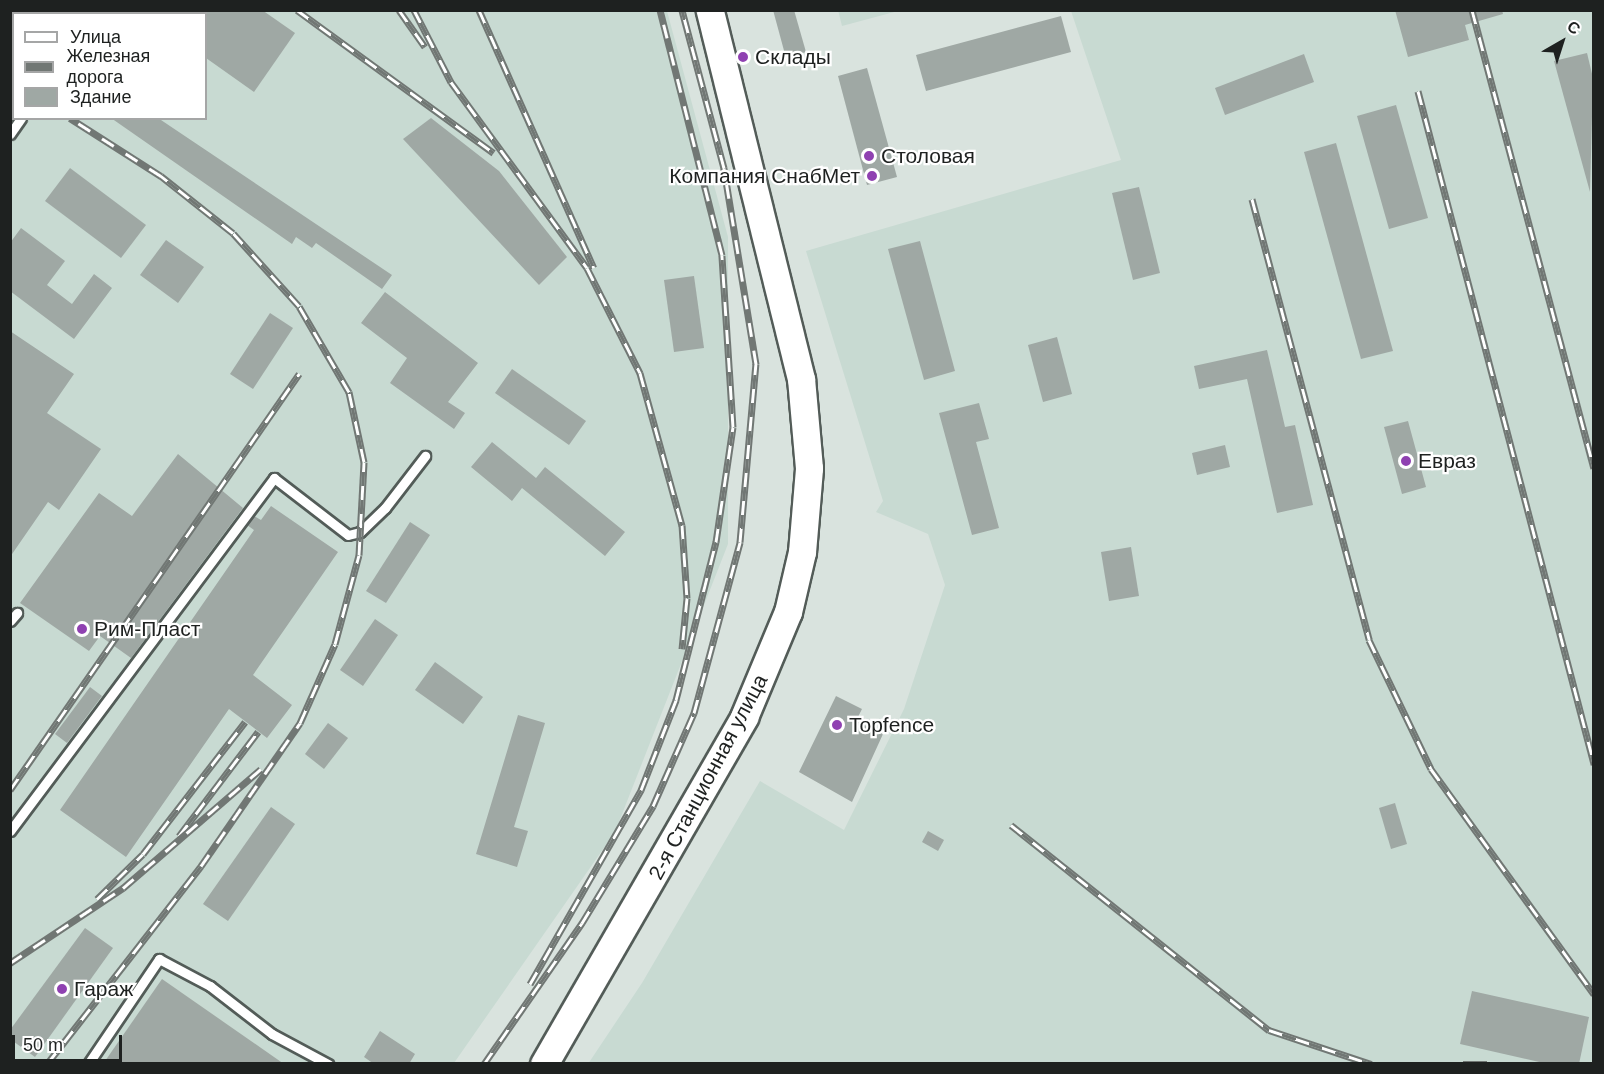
<!DOCTYPE html>
<meta charset="utf-8">
<style>
body{margin:0}
#map{position:relative;width:1604px;height:1074px;overflow:hidden;background:#d9e3de;font-family:Helvetica,sans-serif}
div>[style]{position:absolute}
.built>*{inset:0;background:#c8dad2}
.building>*{inset:0;background:#9fa8a4}
.roads{filter:drop-shadow(2px 0 #535c58) drop-shadow(-2px 0 #535c58) drop-shadow(0 2px #535c58) drop-shadow(0 -2px #535c58)}
.lane>*{height:9px;margin:-4.5px;padding:0 4.5px;transform-origin:4.5px;border-radius:4.5px;background:#fff}
.primary>*{height:27px;margin:-13.5px;padding:0 13.5px;transform-origin:13.5px;border-radius:13.5px;background:#fff}
.rail>*{height:7px;margin-top:-3.5px;transform-origin:0;background:repeating-linear-gradient(90deg,#fff 0 14px,#717774 0 28px);box-sizing:border-box;border-block:2px solid #717774}
.dots>*{width:16px;height:16px;translate:-50% -50%;box-sizing:border-box;border:3px solid #fff;border-radius:50%}
span{translate:-50% -50%;white-space:nowrap;text-align:center;line-height:1.15;-webkit-text-stroke:4.5px #fff;paint-order:stroke}
.poi-label{font-size:21px;color:#1e2120}
.left{translate:0 -50%;text-align:left}
.right{translate:-100% -50%;text-align:right}
.street-label{font-size:21px;color:#1e2120}
.frame{position:absolute;inset:0;border:12px solid #1e2120;pointer-events:none}
.legend{position:absolute;left:12px;top:12px;width:195px;height:108px;box-sizing:border-box;background:#fff;border:2px solid #a5a6a6;margin:0;padding:8px 10px;list-style:none;font-size:18px;color:#1e2120}
.legend li{display:flex;align-items:center;gap:12px;height:30px}
.legend b{width:30px;border:2px solid #a5a6a6}
.north{position:absolute;left:1532px;top:12px;width:60px;height:60px;-webkit-text-stroke:4px #fff;paint-order:stroke;rotate:39deg;font-size:16px;font-weight:700;line-height:24px;text-align:center;color:#1e2120}
.north::after{content:'';display:block;margin:auto;width:21px;height:27px;background:#1e2120;clip-path:polygon(50% 0,100% 100%,50% 72%,0 100%)}
.scale{position:absolute;left:12px;top:1035px;width:110px;height:27px;box-sizing:border-box;border:3px solid #1e2120;border-top:0;padding-left:8px;font-size:18px;line-height:21px;white-space:nowrap;color:#1e2120;-webkit-text-stroke:4px #fff;paint-order:stroke}
</style>
<div id="map">
<div class="built">
<div style="clip-path:polygon(838px 10px,898px 10px,898px 11px,842px 26px)"></div>
<div style="clip-path:polygon(evenodd,10px 11px,667px 11px,728px 237px,728px 544px,615px 832px,454px 1063px,11px 1063px,10px 11px,14px 14px,206px 14px,206px 118px,14px 118px,14px 14px)"></div>
<div style="clip-path:polygon(1071px 11px,1593px 11px,1593px 1063px,588px 1064px,642px 983px,760px 781px,844px 830px,904px 709px,945px 585px,928px 534px,876px 512px,883px 501px,806px 251px,1121px 160px)"></div>
</div>
<div class="building">
<div style="clip-path:polygon(206px 10px,262px 10px,295px 33px,254px 92px,206px 58px)"></div>
<div style="clip-path:polygon(773px 10px,794px 10px,806px 52px,786px 58px)"></div>
<div style="clip-path:polygon(1395px 10px,1502px 10px,1503px 14px,1465px 25px,1469px 40px,1408px 57px)"></div>
<div style="clip-path:polygon(1061px 16px,1071px 52px,926px 91px,916px 55px)"></div>
<div style="clip-path:polygon(1587px 53px,1593px 78px,1590px 192px,1554px 61px)"></div>
<div style="clip-path:polygon(1304px 54px,1314px 82px,1225px 115px,1215px 88px)"></div>
<div style="clip-path:polygon(867px 68px,897px 177px,867px 185px,838px 76px)"></div>
<div style="clip-path:polygon(1396px 105px,1428px 218px,1389px 229px,1357px 116px)"></div>
<div style="clip-path:polygon(111px 118px,158px 118px,392px 275px,382px 289px,316px 243px,312px 248px,296px 237px,292px 244px)"></div>
<div style="clip-path:polygon(431px 118px,499px 171px,567px 257px,539px 285px,403px 139px)"></div>
<div style="clip-path:polygon(1336px 143px,1393px 351px,1361px 359px,1304px 152px)"></div>
<div style="clip-path:polygon(70px 168px,146px 225px,121px 258px,45px 201px)"></div>
<div style="clip-path:polygon(1139px 187px,1160px 273px,1133px 280px,1112px 193px)"></div>
<div style="clip-path:polygon(21px 228px,65px 261px,47px 285px,72px 304px,94px 274px,112px 288px,74px 339px,10px 291px,10px 243px)"></div>
<div style="clip-path:polygon(166px 240px,204px 267px,178px 303px,140px 275px)"></div>
<div style="clip-path:polygon(920px 241px,955px 371px,924px 380px,888px 249px)"></div>
<div style="clip-path:polygon(694px 276px,704px 348px,674px 352px,664px 280px)"></div>
<div style="clip-path:polygon(385px 292px,478px 363px,448px 402px,465px 413px,454px 429px,390px 383px,407px 358px,361px 323px)"></div>
<div style="clip-path:polygon(270px 313px,293px 328px,253px 389px,230px 374px)"></div>
<div style="clip-path:polygon(10px 331px,74px 374px,47px 413px,101px 449px,59px 510px,48px 502px,10px 557px)"></div>
<div style="clip-path:polygon(1057px 337px,1072px 394px,1043px 402px,1028px 345px)"></div>
<div style="clip-path:polygon(1267px 350px,1285px 427px,1295px 425px,1313px 505px,1277px 513px,1247px 379px,1199px 389px,1194px 366px)"></div>
<div style="clip-path:polygon(512px 369px,586px 421px,569px 445px,495px 393px)"></div>
<div style="clip-path:polygon(979px 403px,989px 439px,976px 442px,999px 528px,972px 535px,939px 413px)"></div>
<div style="clip-path:polygon(1408px 421px,1426px 487px,1402px 494px,1384px 427px)"></div>
<div style="clip-path:polygon(492px 442px,536px 478px,545px 467px,625px 532px,605px 556px,522px 488px,512px 501px,471px 467px)"></div>
<div style="clip-path:polygon(1225px 445px,1230px 467px,1197px 475px,1192px 453px)"></div>
<div style="clip-path:polygon(178px 454px,243px 508px,131px 658px,100px 636px,89px 651px,20px 603px,99px 493px,132px 516px)"></div>
<div style="clip-path:polygon(271px 506px,338px 552px,253px 675px,292px 705px,267px 738px,229px 709px,126px 857px,60px 810px,254px 530px,247px 525px,254px 516px,261px 520px)"></div>
<div style="clip-path:polygon(410px 522px,430px 535px,386px 603px,366px 591px)"></div>
<div style="clip-path:polygon(1131px 547px,1139px 596px,1109px 601px,1101px 552px)"></div>
<div style="clip-path:polygon(375px 619px,398px 635px,363px 686px,340px 670px)"></div>
<div style="clip-path:polygon(435px 662px,483px 697px,463px 724px,415px 690px)"></div>
<div style="clip-path:polygon(90px 687px,102px 696px,67px 743px,55px 734px)"></div>
<div style="clip-path:polygon(836px 696px,862px 709px,856px 721px,883px 734px,852px 802px,799px 772px)"></div>
<div style="clip-path:polygon(518px 715px,545px 723px,514px 827px,528px 831px,517px 867px,476px 854px)"></div>
<div style="clip-path:polygon(328px 723px,348px 738px,324px 769px,305px 754px)"></div>
<div style="clip-path:polygon(1395px 803px,1407px 844px,1391px 849px,1379px 808px)"></div>
<div style="clip-path:polygon(271px 807px,295px 824px,228px 921px,203px 904px)"></div>
<div style="clip-path:polygon(928px 831px,944px 840px,938px 851px,922px 842px)"></div>
<div style="clip-path:polygon(85px 928px,113px 948px,35px 1057px,10px 1039px,10px 1030px)"></div>
<div style="clip-path:polygon(162px 979px,284px 1064px,103px 1064px)"></div>
<div style="clip-path:polygon(1472px 991px,1589px 1017px,1579px 1064px,1548px 1064px,1460px 1044px)"></div>
<div style="clip-path:polygon(380px 1031px,415px 1054px,409px 1064px,374px 1064px,364px 1057px)"></div>
</div>
<div class="roads">
<div class="lane">
<div style="left:10px;top:134px;width:19px;rotate:-55deg"></div>
<div style="left:10px;top:621px;width:11px;rotate:-49deg"></div>
<div style="left:10px;top:831px;width:441px;rotate:-53.2deg"></div>
<div style="left:274px;top:478px;width:93px;rotate:37.6deg"></div>
<div style="left:348px;top:535px;width:12px;rotate:-14deg"></div>
<div style="left:360px;top:532px;width:35px;rotate:-44deg"></div>
<div style="left:385px;top:508px;width:66px;rotate:-52.4deg"></div>
<div style="left:88px;top:1064px;width:127px;rotate:-55.9deg"></div>
<div style="left:159px;top:959px;width:58px;rotate:27.9deg"></div>
<div style="left:210px;top:986px;width:78px;rotate:37.7deg"></div>
<div style="left:272px;top:1034px;width:64px;rotate:28.2deg"></div>
</div>
<div class="primary">
<div style="left:544px;top:1064px;width:401px;rotate:-60deg"></div>
<div style="left:744px;top:717px;width:114px;rotate:-67.3deg"></div>
<div style="left:788px;top:612px;width:62px;rotate:-76.9deg"></div>
<div style="left:802px;top:552px;width:84px;rotate:-85.2deg"></div>
<div style="left:809px;top:468px;width:89px;rotate:-95.1deg"></div>
<div style="left:801px;top:379px;width:380px;rotate:-103.9deg"></div>
</div>
</div>
<div class="rail">
<div style="left:297px;top:10px;width:243px;rotate:36deg"></div>
<div style="left:399px;top:10px;width:45px;rotate:54.9deg"></div>
<div style="left:414px;top:10px;width:81px;rotate:62.8deg"></div>
<div style="left:451px;top:82px;width:230px;rotate:53.8deg"></div>
<div style="left:587px;top:268px;width:118px;rotate:63.2deg"></div>
<div style="left:640px;top:373px;width:158px;rotate:74.6deg"></div>
<div style="left:682px;top:525px;width:73px;rotate:86.1deg"></div>
<div style="left:687px;top:598px;width:51px;rotate:95.6deg"></div>
<div style="left:479px;top:10px;width:282px;rotate:66deg"></div>
<div style="left:1472px;top:10px;width:474px;rotate:75.1deg"></div>
<div style="left:10px;top:88px;width:4px;rotate:14deg"></div>
<div style="left:1418px;top:91px;width:696px;rotate:75.34deg"></div>
<div style="left:1252px;top:199px;width:456px;rotate:75.1deg"></div>
<div style="left:1369px;top:640px;width:143px;rotate:64.3deg"></div>
<div style="left:1431px;top:769px;width:278px;rotate:54.1deg"></div>
<div style="left:10px;top:790px;width:507px;rotate:-55.21deg"></div>
<div style="left:1011px;top:825px;width:330px;rotate:38.5deg"></div>
<div style="left:1269px;top:1030px;width:108px;rotate:18.4deg"></div>
<div style="left:179px;top:836px;width:131px;rotate:-52.8deg"></div>
<div style="left:97px;top:899px;width:64px;rotate:-44.4deg"></div>
<div style="left:143px;top:854px;width:167px;rotate:-52.3deg"></div>
<div style="left:10px;top:963px;width:136px;rotate:-33.6deg"></div>
<div style="left:123px;top:888px;width:182px;rotate:-40.8deg"></div>
<div style="left:530px;top:984px;width:224px;rotate:-60.2deg"></div>
<div style="left:641px;top:790px;width:97px;rotate:-68.7deg"></div>
<div style="left:676px;top:700px;width:163px;rotate:-75.8deg"></div>
<div style="left:716px;top:542px;width:116px;rotate:-81.6deg"></div>
<div style="left:733px;top:427px;width:172px;rotate:-93.7deg"></div>
<div style="left:722px;top:255px;width:253px;rotate:-104.2deg"></div>
<div style="left:47px;top:1064px;width:251px;rotate:-52.1deg"></div>
<div style="left:201px;top:866px;width:174px;rotate:-55.3deg"></div>
<div style="left:300px;top:723px;width:86px;rotate:-66.1deg"></div>
<div style="left:335px;top:644px;width:92px;rotate:-74.9deg"></div>
<div style="left:359px;top:555px;width:93px;rotate:-86.9deg"></div>
<div style="left:364px;top:462px;width:72px;rotate:-102.1deg"></div>
<div style="left:349px;top:392px;width:99px;rotate:-120.2deg"></div>
<div style="left:299px;top:306px;width:98px;rotate:-132.1deg"></div>
<div style="left:233px;top:233px;width:92px;rotate:-141.6deg"></div>
<div style="left:161px;top:176px;width:108px;rotate:-147.5deg"></div>
<div style="left:484px;top:1064px;width:172px;rotate:-55.2deg"></div>
<div style="left:582px;top:923px;width:137px;rotate:-58.7deg"></div>
<div style="left:653px;top:806px;width:102px;rotate:-66.2deg"></div>
<div style="left:694px;top:713px;width:177px;rotate:-74.9deg"></div>
<div style="left:740px;top:542px;width:179px;rotate:-84.9deg"></div>
<div style="left:756px;top:364px;width:199px;rotate:-99.3deg"></div>
<div style="left:724px;top:168px;width:163px;rotate:-104.9deg"></div>
<div style="left:1463px;top:1064px;width:24px"></div>
</div>
<div class="dots">
<div style="left:743px;top:57px;background:#8f41b1"></div>
<div style="left:869px;top:156px;background:#8f41b1"></div>
<div style="left:872px;top:176px;background:#8f41b1"></div>
<div style="left:1406px;top:461px;background:#8f41b1"></div>
<div style="left:82px;top:629px;background:#8f41b1"></div>
<div style="left:837px;top:725px;background:#8f41b1"></div>
<div style="left:62px;top:989px;background:#8f41b1"></div>
</div>
<div class="poi-label">
<span class="left" style="left:755px;top:57px">Склады</span>
<span class="left" style="left:881px;top:156px">Столовая</span>
<span class="right" style="left:860px;top:176px">Компания СнабМет</span>
<span class="left" style="left:1418px;top:461px">Евраз</span>
<span class="left" style="left:94px;top:629px">Рим-Пласт</span>
<span class="left" style="left:849px;top:725px">Topfence</span>
<span class="left" style="left:74px;top:989px">Гараж</span>
</div>
<div class="street-label">
<span style="left:708px;top:777px;rotate:-62deg">2-я Станционная улица</span>
</div>
<div class="frame"></div>
<ul class="legend">
<li><b style="height:8px;background:#fff"></b>Улица</li>
<li><b style="height:8px;background:#717774"></b>Железная дорога</li>
<li><b style="height:16px;background:#9fa8a4"></b>Здание</li>
</ul>
<div class="north">С</div>
<div class="scale">50 m</div>
</div>
